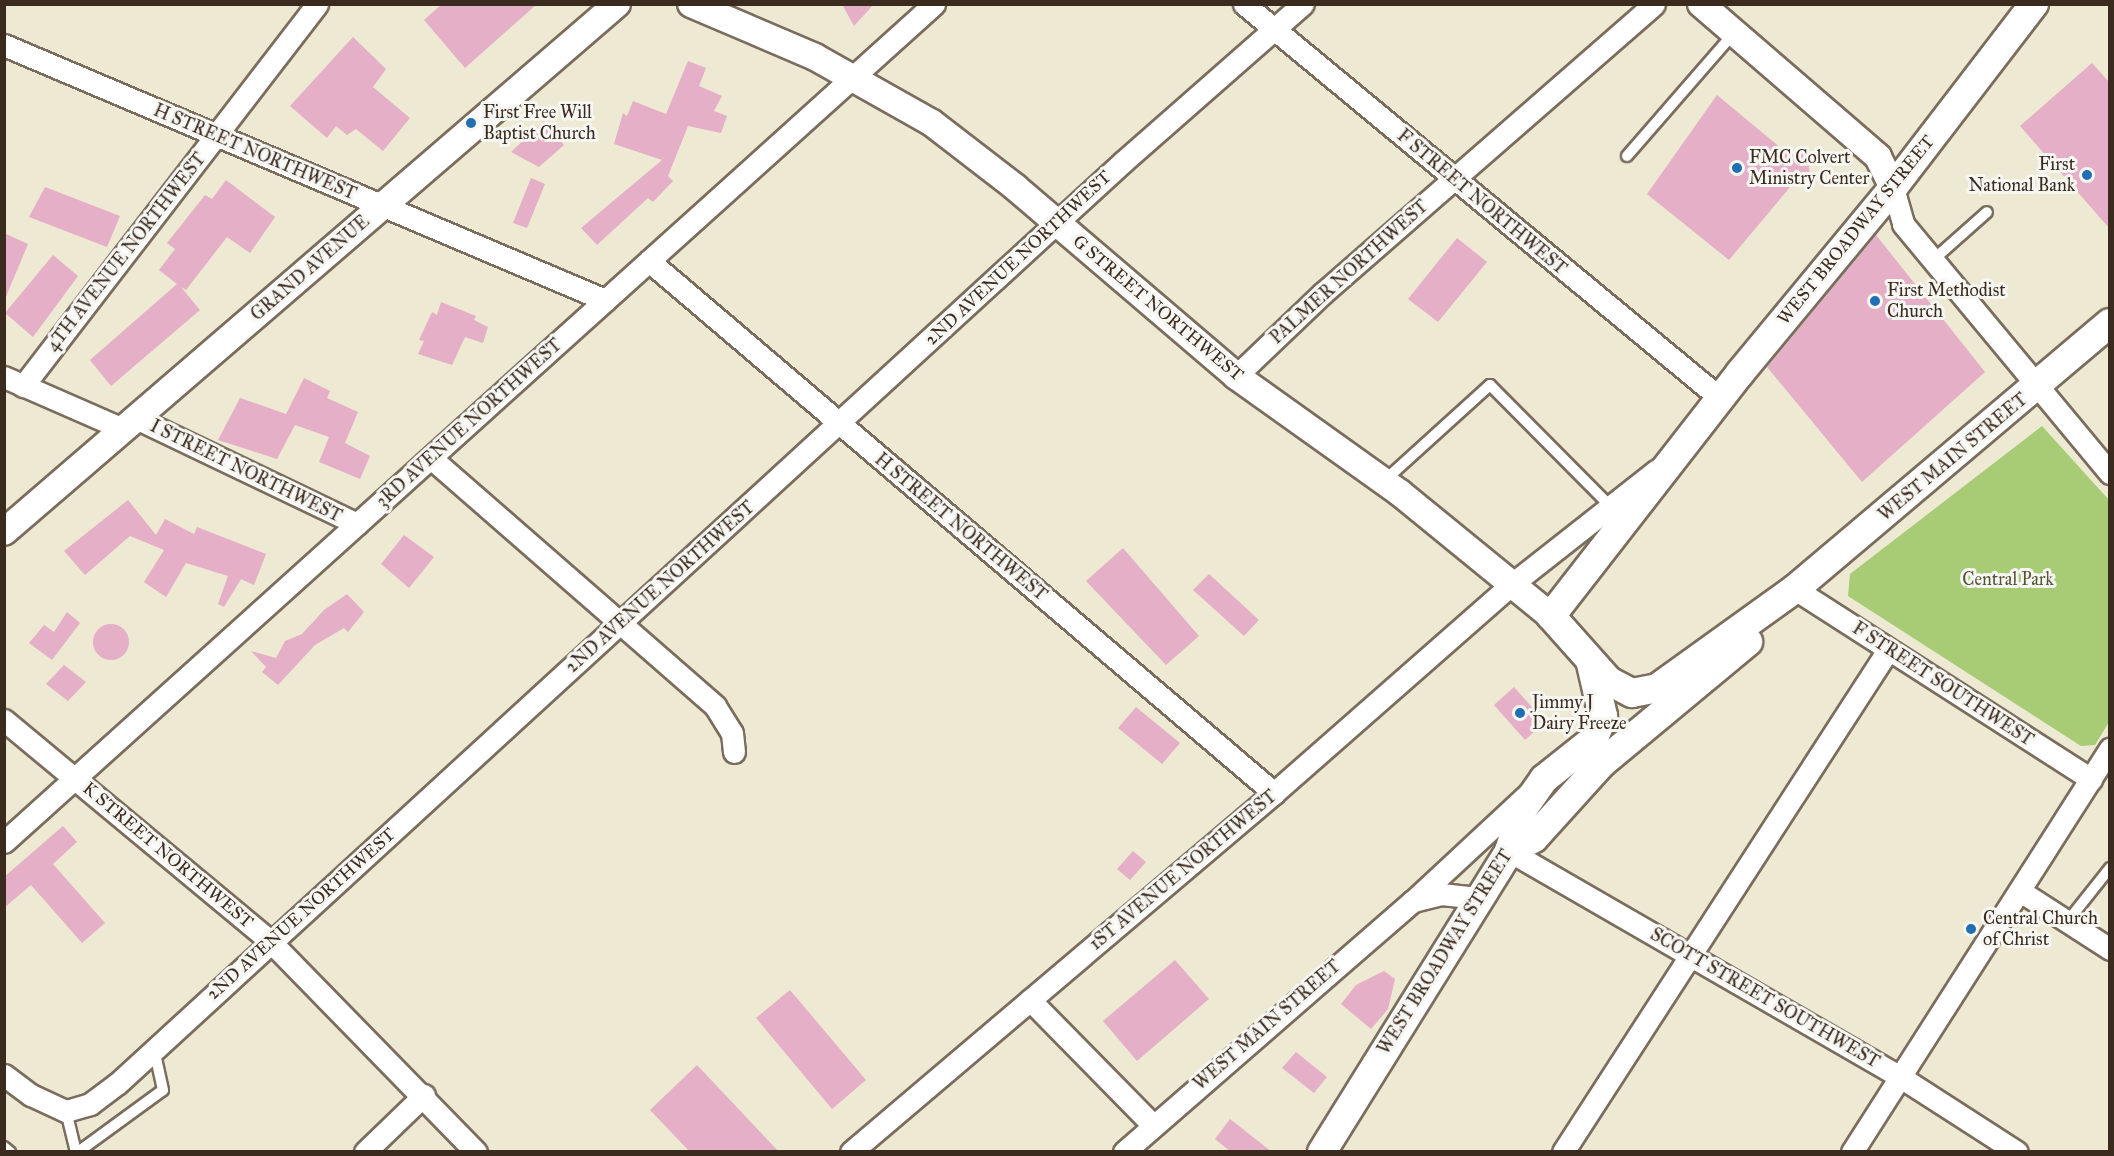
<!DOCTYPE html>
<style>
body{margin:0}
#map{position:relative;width:2114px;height:1156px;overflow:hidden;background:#eee9d3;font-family:"IM FELL Great Primer",serif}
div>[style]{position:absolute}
.green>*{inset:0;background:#a7cc75}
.building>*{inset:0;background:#e4afc7}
.round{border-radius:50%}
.roads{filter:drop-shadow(2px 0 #7a6d5d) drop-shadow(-2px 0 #7a6d5d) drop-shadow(0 2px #7a6d5d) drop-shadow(0 -2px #7a6d5d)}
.service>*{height:10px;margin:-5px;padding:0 5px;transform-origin:5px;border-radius:5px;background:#fff}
.minor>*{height:21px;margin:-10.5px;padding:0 10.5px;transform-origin:10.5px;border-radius:10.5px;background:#fff}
.tertiary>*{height:26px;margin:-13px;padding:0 13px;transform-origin:13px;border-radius:13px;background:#fff}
.secondary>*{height:28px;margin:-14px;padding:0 14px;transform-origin:14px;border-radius:14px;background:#fff}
.dots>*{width:16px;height:16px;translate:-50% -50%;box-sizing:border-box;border:3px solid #f6f6f2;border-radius:50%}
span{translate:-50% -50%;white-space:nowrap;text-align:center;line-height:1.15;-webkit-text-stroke:6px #f6f6f2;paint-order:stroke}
.poi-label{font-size:18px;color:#3b2a1e}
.left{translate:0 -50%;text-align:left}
.right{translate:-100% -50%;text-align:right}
.street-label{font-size:18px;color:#3b2a1e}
.park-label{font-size:18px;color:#565234}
.frame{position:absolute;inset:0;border:6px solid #3b2a1e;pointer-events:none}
</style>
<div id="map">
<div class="green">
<div style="clip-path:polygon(2042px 426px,2109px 500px,2109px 722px,2095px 745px,2081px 746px,1848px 596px,1850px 574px)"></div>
</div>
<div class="building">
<div style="clip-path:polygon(442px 4px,537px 4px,465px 68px,424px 20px)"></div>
<div style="clip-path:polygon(842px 4px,874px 4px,854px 26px)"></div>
<div style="clip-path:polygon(353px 37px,386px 69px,373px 87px,410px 118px,383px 151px,356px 129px,347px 135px,336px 126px,327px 138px,290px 106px)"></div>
<div style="clip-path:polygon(688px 61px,706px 68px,699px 86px,722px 96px,714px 111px,727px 116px,721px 133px,688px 126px,668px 176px,673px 181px,653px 202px,648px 198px,597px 245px,581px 228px,662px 160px,614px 144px,623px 113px,627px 116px,633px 101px,666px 114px)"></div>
<div style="clip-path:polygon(2092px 63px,2109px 82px,2109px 228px,2020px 126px)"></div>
<div style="clip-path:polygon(1717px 95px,1788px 154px,1807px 152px,1811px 183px,1791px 186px,1729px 260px,1647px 194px)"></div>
<div style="clip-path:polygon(544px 121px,564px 145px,539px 167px,511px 152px)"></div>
<div style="clip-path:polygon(531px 178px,545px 184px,527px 228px,513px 223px)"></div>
<div style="clip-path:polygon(226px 180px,275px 217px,250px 253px,227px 237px,186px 290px,181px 287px,200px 310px,111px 386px,90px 360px,177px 284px,159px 270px,175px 249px,167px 243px,205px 195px,212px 199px)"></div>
<div style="clip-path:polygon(45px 187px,120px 216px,107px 247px,29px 217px)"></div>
<div style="clip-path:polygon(4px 233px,28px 244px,5px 299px,4px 299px)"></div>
<div style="clip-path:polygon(1876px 235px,1985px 372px,1862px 482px,1767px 367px)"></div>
<div style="clip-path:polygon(1457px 238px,1487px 262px,1438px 322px,1408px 299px)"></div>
<div style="clip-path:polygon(53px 255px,78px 276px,33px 337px,5px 313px)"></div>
<div style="clip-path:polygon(441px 302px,476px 316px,474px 320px,488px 327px,483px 343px,465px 337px,452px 365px,418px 354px,424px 341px,419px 340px,432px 312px,437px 315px)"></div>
<div style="clip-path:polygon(304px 378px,330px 391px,327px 398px,358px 412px,345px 443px,370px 456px,360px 479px,319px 462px,329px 437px,295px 425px,277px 459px,218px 440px,240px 398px,286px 414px)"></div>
<div style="clip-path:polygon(128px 500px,156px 535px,165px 519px,194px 534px,197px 527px,266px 554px,254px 585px,241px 579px,224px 607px,218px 604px,228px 576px,186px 563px,166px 597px,144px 582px,164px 550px,130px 536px,85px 575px,64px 551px)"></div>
<div style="clip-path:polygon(404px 535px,434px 557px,409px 588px,381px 564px)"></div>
<div style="clip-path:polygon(1123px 548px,1199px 636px,1166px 665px,1086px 581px)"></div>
<div style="clip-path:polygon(1209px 574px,1259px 620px,1244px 636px,1193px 590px)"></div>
<div style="clip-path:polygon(347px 594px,364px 612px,348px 632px,344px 628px,315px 645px,278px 685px,262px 672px,266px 667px,251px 651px,276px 658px,285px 641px,302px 634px,324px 610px)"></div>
<div style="clip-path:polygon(67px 612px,80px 623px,52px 660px,29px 643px,44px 625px,54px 632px)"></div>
<div class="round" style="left:93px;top:624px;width:36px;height:36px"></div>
<div style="clip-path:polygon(64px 665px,86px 682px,68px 701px,46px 684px)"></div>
<div style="clip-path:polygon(1514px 687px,1545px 722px,1525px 740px,1494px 705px)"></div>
<div style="clip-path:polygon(1136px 707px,1180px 743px,1162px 764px,1118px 728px)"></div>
<div style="clip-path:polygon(63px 826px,77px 842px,53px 864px,105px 923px,82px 943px,31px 885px,4px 908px,4px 877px)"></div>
<div style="clip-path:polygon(1133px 851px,1146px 862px,1130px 880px,1117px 869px)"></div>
<div style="clip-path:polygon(1175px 960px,1209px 999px,1137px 1061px,1103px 1021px)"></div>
<div style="clip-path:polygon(1384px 971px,1395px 979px,1388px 1009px,1371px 1029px,1341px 1004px,1356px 985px)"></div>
<div style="clip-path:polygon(790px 990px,866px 1080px,832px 1109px,756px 1018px)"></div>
<div style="clip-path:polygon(1296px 1052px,1327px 1077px,1314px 1093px,1282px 1068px)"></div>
<div style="clip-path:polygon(697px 1065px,779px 1152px,690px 1152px,650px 1110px)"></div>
<div style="clip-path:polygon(1230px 1119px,1272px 1152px,1231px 1152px,1215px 1139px)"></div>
</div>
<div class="roads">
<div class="service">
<div style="left:1627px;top:156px;width:163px;rotate:-49deg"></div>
<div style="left:1933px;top:260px;width:72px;rotate:-41.6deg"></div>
<div style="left:1384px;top:481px;width:143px;rotate:-42.2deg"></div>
<div style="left:1490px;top:385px;width:169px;rotate:45.2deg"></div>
<div style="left:2067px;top:922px;width:69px;rotate:-51.5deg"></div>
<div style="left:66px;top:1111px;width:42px;rotate:76.3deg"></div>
<div style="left:4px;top:1147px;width:8px;rotate:40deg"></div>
<div style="left:78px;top:1152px;width:105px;rotate:-36.1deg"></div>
<div style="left:163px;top:1090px;width:42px;rotate:-102.4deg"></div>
</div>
<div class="minor">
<div style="left:1244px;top:4px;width:618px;rotate:39.62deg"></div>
<div style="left:4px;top:45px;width:653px;rotate:22.99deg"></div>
<div style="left:1893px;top:188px;width:37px;rotate:74deg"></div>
<div style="left:1903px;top:224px;width:324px;rotate:50.3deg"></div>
<div style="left:649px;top:261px;width:821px;rotate:40.4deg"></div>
<div style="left:1236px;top:376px;width:120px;rotate:-43.7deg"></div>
<div style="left:1323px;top:293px;width:439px;rotate:-41.1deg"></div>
<div style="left:4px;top:377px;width:130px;rotate:23.6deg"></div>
<div style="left:23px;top:386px;width:482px;rotate:-52.4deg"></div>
<div style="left:136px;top:418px;width:245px;rotate:25.6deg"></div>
<div style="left:431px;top:458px;width:377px;rotate:41.1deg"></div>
<div style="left:715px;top:706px;width:32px;rotate:58deg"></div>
<div style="left:732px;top:733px;width:19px;rotate:84deg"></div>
<div style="left:1795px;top:589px;width:352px;rotate:32.7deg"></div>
<div style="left:4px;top:720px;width:346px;rotate:39.7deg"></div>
<div style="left:270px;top:941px;width:295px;rotate:45.7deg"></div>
<div style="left:4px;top:842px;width:1252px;rotate:-42.02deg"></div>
<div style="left:1509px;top:851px;width:450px;rotate:30deg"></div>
<div style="left:1899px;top:1076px;width:140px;rotate:32.8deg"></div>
<div style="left:2020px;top:891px;width:107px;rotate:32.8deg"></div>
<div style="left:1413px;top:901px;width:29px;rotate:-14deg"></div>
<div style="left:1441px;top:894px;width:39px;rotate:6deg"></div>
<div style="left:1030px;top:1000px;width:174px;rotate:45.5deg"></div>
<div style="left:4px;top:1075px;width:34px;rotate:37deg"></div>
<div style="left:31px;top:1095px;width:38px;rotate:25deg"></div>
<div style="left:66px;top:1111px;width:25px;rotate:-16deg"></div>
<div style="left:90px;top:1104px;width:34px;rotate:-37deg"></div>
<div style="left:117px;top:1084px;width:1366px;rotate:-42.51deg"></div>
<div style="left:1124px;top:161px;width:238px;rotate:-41.3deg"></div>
<div style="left:365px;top:1152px;width:82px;rotate:-44deg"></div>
<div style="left:851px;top:1152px;width:555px;rotate:-40.32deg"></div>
<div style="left:1274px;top:793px;width:317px;rotate:-41.3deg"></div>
<div style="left:1512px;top:584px;width:184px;rotate:-38.2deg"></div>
<div style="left:1124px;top:1152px;width:383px;rotate:-41deg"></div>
<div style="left:1413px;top:901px;width:157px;rotate:-42.9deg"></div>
<div style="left:1563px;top:1152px;width:598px;rotate:-57.08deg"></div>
<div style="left:1852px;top:1152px;width:479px;rotate:-57.4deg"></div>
</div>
<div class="tertiary">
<div style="left:691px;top:4px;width:135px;rotate:23.1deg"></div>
<div style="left:815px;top:57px;width:134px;rotate:29.4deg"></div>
<div style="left:932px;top:123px;width:105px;rotate:37.6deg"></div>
<div style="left:1015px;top:187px;width:291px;rotate:40.5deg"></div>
<div style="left:1236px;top:376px;width:201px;rotate:35.5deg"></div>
<div style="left:1400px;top:493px;width:195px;rotate:39.2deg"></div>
<div style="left:1701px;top:4px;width:234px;rotate:40.8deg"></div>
<div style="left:1878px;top:157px;width:34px;rotate:64deg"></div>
<div style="left:4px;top:532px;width:809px;rotate:-40.74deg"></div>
</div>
<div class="secondary">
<div style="left:2034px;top:4px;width:232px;rotate:127.5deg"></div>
<div style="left:1893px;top:188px;width:240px;rotate:129.6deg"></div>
<div style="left:1740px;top:373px;width:308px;rotate:127.9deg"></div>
<div style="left:1551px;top:616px;width:87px;rotate:48.3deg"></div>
<div style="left:1609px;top:681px;width:26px;rotate:28deg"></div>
<div style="left:1632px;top:693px;width:25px;rotate:-11deg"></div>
<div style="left:1657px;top:688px;width:170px;rotate:-35.7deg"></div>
<div style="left:1795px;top:589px;width:412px;rotate:-40.2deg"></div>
<div style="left:1509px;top:851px;width:28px;rotate:-27deg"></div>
<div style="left:1534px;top:838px;width:101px;rotate:-47.8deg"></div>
<div style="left:1602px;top:763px;width:190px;rotate:-39.7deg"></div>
<div style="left:1322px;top:1152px;width:354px;rotate:-58.1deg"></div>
<div style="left:1509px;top:851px;width:44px;rotate:-71.6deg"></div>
<div style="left:1523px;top:809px;width:37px;rotate:-55deg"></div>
<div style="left:1544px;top:779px;width:63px;rotate:-38.5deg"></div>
<div style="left:1593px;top:740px;width:26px;rotate:-67deg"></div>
<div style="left:1603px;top:716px;width:53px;rotate:-103deg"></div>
</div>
</div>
<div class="dots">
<div style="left:471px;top:123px;background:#1f6fb2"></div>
<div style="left:1737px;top:168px;background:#1f6fb2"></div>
<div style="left:2087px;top:175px;background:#1f6fb2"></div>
<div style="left:1875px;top:301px;background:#1f6fb2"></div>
<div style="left:1520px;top:713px;background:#1f6fb2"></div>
<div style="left:1971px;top:929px;background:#1f6fb2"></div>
</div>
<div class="poi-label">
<span class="left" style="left:483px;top:123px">First Free Will<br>Baptist Church</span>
<span class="left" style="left:1749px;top:168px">FMC Colvert<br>Ministry Center</span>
<span class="right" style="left:2075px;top:175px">First<br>National Bank</span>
<span class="left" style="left:1887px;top:301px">First Methodist<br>Church</span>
<span class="left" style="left:1532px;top:713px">Jimmy J<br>Dairy Freeze</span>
<span class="left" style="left:1983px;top:929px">Central Church<br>of Christ</span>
</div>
<div class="street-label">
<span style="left:255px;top:152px;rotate:23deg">H STREET NORTHWEST</span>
<span style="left:1482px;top:202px;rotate:40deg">F STREET NORTHWEST</span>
<span style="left:1856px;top:230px;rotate:-51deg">WEST BROADWAY STREET</span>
<span style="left:126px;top:252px;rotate:-52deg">4TH AVENUE NORTHWEST</span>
<span style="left:1018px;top:258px;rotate:-43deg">2ND AVENUE NORTHWEST</span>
<span style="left:310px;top:268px;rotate:-41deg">GRAND AVENUE</span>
<span style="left:1349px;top:272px;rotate:-42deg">PALMER NORTHWEST</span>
<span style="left:1158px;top:308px;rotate:40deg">G STREET NORTHWEST</span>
<span style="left:469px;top:423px;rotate:-42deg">3RD AVENUE NORTHWEST</span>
<span style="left:1953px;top:457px;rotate:-40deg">WEST MAIN STREET</span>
<span style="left:246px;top:471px;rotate:26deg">I STREET NORTHWEST</span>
<span style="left:961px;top:527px;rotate:40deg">H STREET NORTHWEST</span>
<span style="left:660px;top:587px;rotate:-42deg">2ND AVENUE NORTHWEST</span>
<span style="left:1943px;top:684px;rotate:33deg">F STREET SOUTHWEST</span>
<span style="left:168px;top:855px;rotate:40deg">K STREET NORTHWEST</span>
<span style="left:1183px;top:870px;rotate:-40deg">1ST AVENUE NORTHWEST</span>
<span style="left:301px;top:914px;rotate:-42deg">2ND AVENUE NORTHWEST</span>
<span style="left:1445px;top:952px;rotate:-58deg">WEST BROADWAY STREET</span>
<span style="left:1765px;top:998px;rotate:30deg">SCOTT STREET SOUTHWEST</span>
<span style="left:1267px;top:1025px;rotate:-41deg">WEST MAIN STREET</span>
</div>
<div class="park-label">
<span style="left:2008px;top:579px">Central Park</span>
</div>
<div class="frame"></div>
</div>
